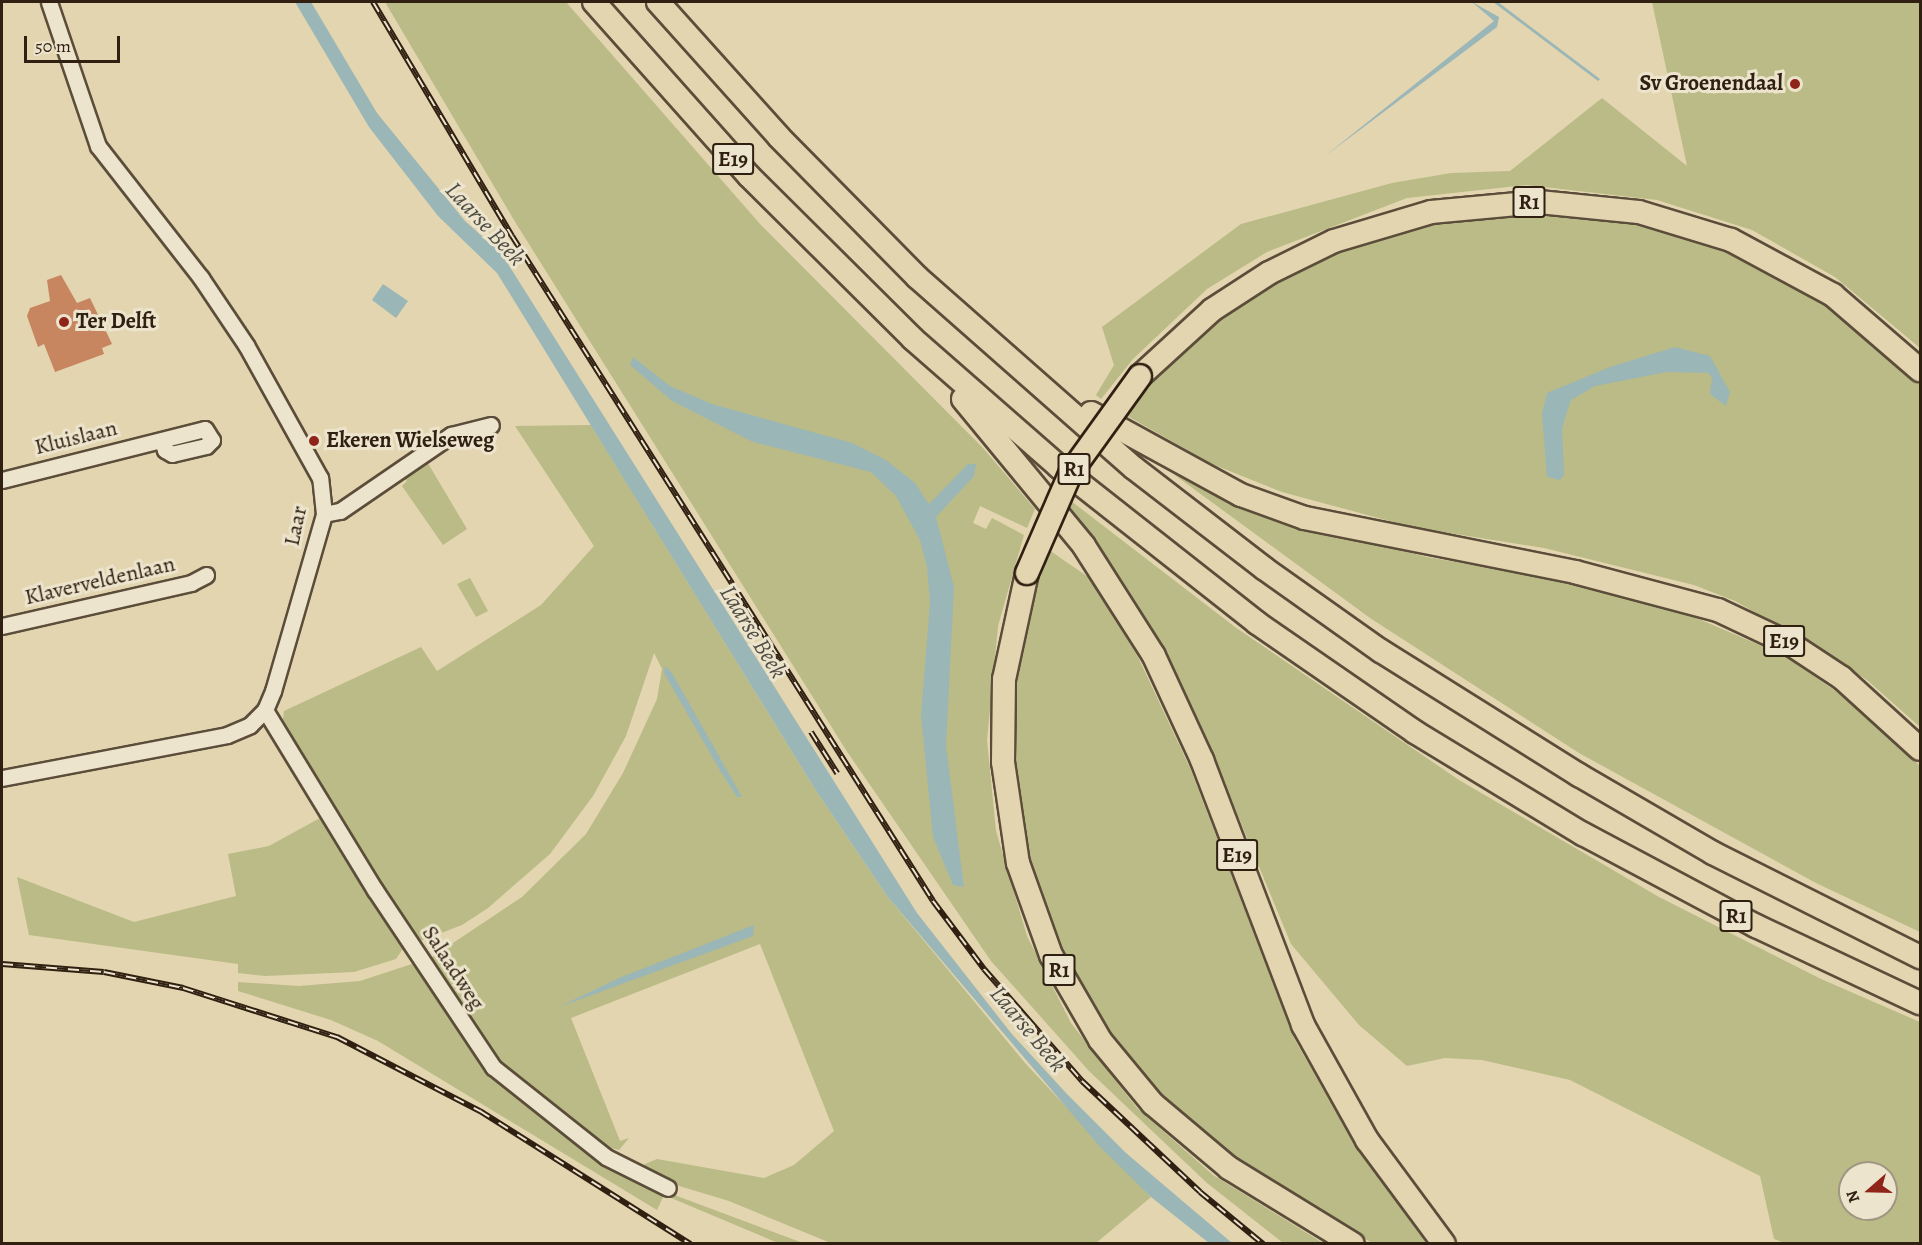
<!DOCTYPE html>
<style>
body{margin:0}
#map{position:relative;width:1922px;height:1245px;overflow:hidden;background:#e2d5b0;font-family:Alegreya,serif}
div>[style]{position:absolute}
.green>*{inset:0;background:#babb86}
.water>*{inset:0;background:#9ab6b7}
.building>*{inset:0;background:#c78560}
.roads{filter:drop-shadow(2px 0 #5c4d3a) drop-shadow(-2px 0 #5c4d3a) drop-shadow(0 2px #5c4d3a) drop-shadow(0 -2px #5c4d3a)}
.minor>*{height:15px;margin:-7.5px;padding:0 7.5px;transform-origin:7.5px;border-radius:7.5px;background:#ece4cc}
.highway>*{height:22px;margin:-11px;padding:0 11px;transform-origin:11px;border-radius:11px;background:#e2d5b0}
.rail>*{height:6px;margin-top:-3px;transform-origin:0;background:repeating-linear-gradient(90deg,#ece4cc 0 11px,#302012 0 22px);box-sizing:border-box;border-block:2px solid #302012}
.bridges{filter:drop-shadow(2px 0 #302012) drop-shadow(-2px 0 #302012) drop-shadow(0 2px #302012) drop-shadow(0 -2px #302012)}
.highway-bridge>*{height:22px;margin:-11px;padding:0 11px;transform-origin:11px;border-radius:11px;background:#e2d5b0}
.dots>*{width:16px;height:16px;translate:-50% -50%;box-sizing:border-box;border:3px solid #ece4cc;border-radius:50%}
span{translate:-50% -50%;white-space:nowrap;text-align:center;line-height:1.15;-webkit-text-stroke:6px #ece4cc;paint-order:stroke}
.shield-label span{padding:2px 4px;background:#ece4cc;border:2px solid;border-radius:4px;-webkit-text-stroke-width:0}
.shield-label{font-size:21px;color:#302012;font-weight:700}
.poi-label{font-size:22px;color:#302012;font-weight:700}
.right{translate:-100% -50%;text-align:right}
.left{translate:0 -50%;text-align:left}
.street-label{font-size:22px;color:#302012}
.water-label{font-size:24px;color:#504d44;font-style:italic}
.frame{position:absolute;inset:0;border:3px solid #302012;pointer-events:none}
.north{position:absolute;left:1838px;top:1161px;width:60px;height:60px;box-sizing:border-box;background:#ece4cc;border:2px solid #a19682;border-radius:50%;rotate:250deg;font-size:16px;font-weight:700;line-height:24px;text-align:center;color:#302012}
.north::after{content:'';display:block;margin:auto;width:21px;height:27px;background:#8f2418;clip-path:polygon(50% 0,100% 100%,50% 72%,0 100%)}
.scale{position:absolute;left:24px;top:36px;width:96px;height:27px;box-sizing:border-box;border:3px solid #302012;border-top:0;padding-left:8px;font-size:18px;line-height:21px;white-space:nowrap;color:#302012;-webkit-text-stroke:4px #ece4cc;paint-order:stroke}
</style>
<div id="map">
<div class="green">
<div style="clip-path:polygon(385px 2px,566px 2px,760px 224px,983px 448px,1035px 509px,1027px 528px,980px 506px,973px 523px,986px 529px,992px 518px,1024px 535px,998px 626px,987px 740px,996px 831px,1027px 936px,1071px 1023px,1137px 1108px,1213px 1175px,1323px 1243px,1283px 1243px,1207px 1183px,1089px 1071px,991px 961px,846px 750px,517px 225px)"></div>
<div style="clip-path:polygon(1652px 2px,1920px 2px,1920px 348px,1835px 277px,1752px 230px,1657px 200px,1526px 185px,1407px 198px,1267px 252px,1207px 289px,1133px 359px,1101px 399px,1096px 395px,1114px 365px,1102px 327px,1241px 224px,1392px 183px,1451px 173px,1510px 171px,1602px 98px,1687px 166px)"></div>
<div style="clip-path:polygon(1525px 209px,1662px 226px,1723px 246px,1851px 317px,1898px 356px,1920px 384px,1920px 727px,1867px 680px,1810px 643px,1735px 601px,1694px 585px,1544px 548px,1412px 527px,1282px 492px,1212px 464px,1124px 414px,1183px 345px,1249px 295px,1367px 239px,1461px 217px)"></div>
<div style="clip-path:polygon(591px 425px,815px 789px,887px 896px,1025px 1063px,1151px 1197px,1096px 1243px,833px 1244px,729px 1201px,666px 1182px,638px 1167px,657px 1159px,764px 1178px,794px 1165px,834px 1131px,760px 944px,571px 1018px,620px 1141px,629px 1138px,619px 1150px,598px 1145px,508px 1077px,429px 959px,522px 897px,586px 834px,623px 773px,657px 699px,662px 669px,654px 653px,626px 736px,593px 796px,550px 854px,488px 908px,462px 925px,418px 942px,365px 862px,283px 720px,284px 711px,421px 647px,437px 671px,541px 605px,594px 546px,515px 426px)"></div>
<div style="clip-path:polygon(426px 460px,467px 529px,443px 545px,402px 486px,407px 481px,398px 473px)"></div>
<div style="clip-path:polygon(1172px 473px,1233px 500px,1348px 537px,1427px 557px,1606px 588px,1673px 608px,1785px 656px,1867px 713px,1920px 766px,1920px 932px,1816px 883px,1579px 753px,1370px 618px)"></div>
<div style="clip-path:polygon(evenodd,1071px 501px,1235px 627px,1459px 780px,1659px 897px,1821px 979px,1920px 1022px,1920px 1243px,1788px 1244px,1774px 1239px,1760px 1176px,1570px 1080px,1482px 1060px,1445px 1058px,1407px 1066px,1359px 1025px,1291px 944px,1200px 724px,1122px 581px,1067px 509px,1071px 501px,1850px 1173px,1886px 1173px,1886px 1209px,1850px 1209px,1850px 1173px)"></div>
<div style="clip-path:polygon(1049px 550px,1091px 579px,1138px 657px,1190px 768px,1295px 1040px,1354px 1144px,1426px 1243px,1372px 1243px,1237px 1161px,1148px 1082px,1110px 1035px,1065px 960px,1032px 871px,1014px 763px,1016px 667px,1036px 578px,1040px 578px)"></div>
<div style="clip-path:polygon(470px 578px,488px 611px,476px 617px,457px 584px)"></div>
<div style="clip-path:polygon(320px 818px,404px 947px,396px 959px,354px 972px,265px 976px,238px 973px,238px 964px,29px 935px,17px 877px,134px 922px,236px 896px,228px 854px,269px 846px)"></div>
<div style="clip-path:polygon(415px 963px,478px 1057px,653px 1187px,803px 1243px,778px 1243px,664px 1195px,657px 1210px,378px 1041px,331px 1020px,238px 991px,238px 982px,299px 986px,360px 981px)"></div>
</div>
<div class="water">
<div style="clip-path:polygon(295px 2px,311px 2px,377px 113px,465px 221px,501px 253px,917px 913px,1011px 1033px,1067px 1094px,1126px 1153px,1232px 1243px,1209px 1243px,1151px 1197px,1101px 1148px,887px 896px,815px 789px,497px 273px,438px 216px,369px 127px)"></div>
<div style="clip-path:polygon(1472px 2px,1499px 17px,1497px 27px,1325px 156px,1494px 21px)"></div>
<div style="clip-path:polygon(1493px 2px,1498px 2px,1600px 79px,1598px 81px)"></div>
<div style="clip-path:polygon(383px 284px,408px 301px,396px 318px,372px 300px)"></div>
<div style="clip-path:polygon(1675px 347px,1710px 356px,1730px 392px,1726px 406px,1710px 394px,1712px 377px,1708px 373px,1667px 372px,1595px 386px,1571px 400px,1567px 412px,1562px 429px,1564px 475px,1560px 480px,1547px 477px,1542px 413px,1547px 393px,1610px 367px)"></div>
<div style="clip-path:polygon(633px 357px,670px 386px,712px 404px,852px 443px,886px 460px,915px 483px,929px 504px,968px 464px,976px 464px,974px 476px,936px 517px,954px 587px,946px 746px,964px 887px,953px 885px,933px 837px,921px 715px,930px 603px,927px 567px,920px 540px,896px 496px,871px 472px,753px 442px,672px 401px,630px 365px)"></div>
<div style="clip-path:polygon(665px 666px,672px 673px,742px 797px,737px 797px,721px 772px,664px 673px)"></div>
<div style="clip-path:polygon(754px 925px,753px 936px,559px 1007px,619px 978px)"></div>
</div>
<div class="building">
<div style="clip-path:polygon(61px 275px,77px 303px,90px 298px,112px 344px,102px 348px,104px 354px,55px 372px,44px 344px,38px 347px,27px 316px,30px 308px,50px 301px,47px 280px)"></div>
</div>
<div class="roads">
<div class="minor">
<div style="left:2px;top:480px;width:209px;rotate:-14.1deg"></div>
<div style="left:205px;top:429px;width:13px;rotate:58deg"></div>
<div style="left:212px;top:440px;width:8px;rotate:135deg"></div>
<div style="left:206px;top:446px;width:35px;rotate:167deg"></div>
<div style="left:172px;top:454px;width:8px;rotate:-150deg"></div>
<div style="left:165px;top:450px;width:10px;rotate:-107deg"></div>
<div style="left:324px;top:514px;width:16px;rotate:-11deg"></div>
<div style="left:340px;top:511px;width:135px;rotate:-34.4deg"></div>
<div style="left:451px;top:435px;width:41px;rotate:-14deg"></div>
<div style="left:2px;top:626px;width:194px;rotate:-12.8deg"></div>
<div style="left:191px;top:583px;width:17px;rotate:-28deg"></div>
<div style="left:265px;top:710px;width:211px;rotate:58.6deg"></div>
<div style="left:375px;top:890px;width:213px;rotate:56.3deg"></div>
<div style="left:493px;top:1067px;width:144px;rotate:38.5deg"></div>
<div style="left:606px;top:1157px;width:69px;rotate:26.6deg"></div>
<div style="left:2px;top:778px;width:229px;rotate:-10.8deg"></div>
<div style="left:227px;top:735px;width:25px;rotate:-23deg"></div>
<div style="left:250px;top:725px;width:21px;rotate:-45deg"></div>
<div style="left:265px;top:710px;width:21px;rotate:-67deg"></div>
<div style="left:273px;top:691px;width:184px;rotate:-73.9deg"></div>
<div style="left:324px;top:514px;width:36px;rotate:-96deg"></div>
<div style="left:320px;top:478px;width:152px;rotate:-119.1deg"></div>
<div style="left:246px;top:345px;width:81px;rotate:-123.9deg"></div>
<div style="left:201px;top:278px;width:167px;rotate:-128deg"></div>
<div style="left:98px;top:146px;width:152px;rotate:-108.8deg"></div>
</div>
<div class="highway">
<div style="left:594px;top:2px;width:233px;rotate:48.3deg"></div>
<div style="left:749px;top:176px;width:231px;rotate:44.8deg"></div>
<div style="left:913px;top:339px;width:194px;rotate:41.2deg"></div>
<div style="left:1059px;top:467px;width:252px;rotate:38.2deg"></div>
<div style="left:1257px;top:623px;width:192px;rotate:34.6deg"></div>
<div style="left:1415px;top:732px;width:197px;rotate:31.3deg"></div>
<div style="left:1583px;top:834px;width:196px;rotate:28deg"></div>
<div style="left:1756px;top:926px;width:181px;rotate:25.2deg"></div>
<div style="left:658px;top:2px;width:181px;rotate:48.1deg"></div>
<div style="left:779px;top:137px;width:197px;rotate:45.4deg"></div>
<div style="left:917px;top:277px;width:289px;rotate:41.4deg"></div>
<div style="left:1134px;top:468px;width:165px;rotate:37.6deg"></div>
<div style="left:1265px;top:569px;width:142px;rotate:35.3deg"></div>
<div style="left:1381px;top:651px;width:234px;rotate:32.1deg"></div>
<div style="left:1579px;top:775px;width:155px;rotate:30.2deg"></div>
<div style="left:1713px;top:853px;width:232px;rotate:26.7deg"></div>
<div style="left:1140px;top:376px;width:98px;rotate:-42.5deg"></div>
<div style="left:1212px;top:310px;width:68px;rotate:-33deg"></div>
<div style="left:1269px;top:273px;width:72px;rotate:-26.2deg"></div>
<div style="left:1334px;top:241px;width:101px;rotate:-16.6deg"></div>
<div style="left:1431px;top:212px;width:108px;rotate:-5.3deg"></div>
<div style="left:1539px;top:202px;width:100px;rotate:5.7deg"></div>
<div style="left:1639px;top:212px;width:96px;rotate:16.9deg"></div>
<div style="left:1731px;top:240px;width:116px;rotate:28.3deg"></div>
<div style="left:1833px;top:295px;width:115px;rotate:40.8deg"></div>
<div style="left:963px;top:399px;width:190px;rotate:50.5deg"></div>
<div style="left:1084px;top:546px;width:130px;rotate:57.5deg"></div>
<div style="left:1154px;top:656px;width:115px;rotate:65.2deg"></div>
<div style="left:1202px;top:760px;width:284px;rotate:69.1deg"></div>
<div style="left:1303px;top:1025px;width:132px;rotate:60.9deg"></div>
<div style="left:1367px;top:1140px;width:129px;rotate:53.5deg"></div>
<div style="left:1091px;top:413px;width:171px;rotate:28.7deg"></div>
<div style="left:1241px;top:495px;width:68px;rotate:19.8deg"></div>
<div style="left:1305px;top:518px;width:275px;rotate:11.3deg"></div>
<div style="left:1575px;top:572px;width:148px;rotate:14.9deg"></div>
<div style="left:1718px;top:610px;width:82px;rotate:25.3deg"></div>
<div style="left:1792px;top:645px;width:60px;rotate:33.4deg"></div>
<div style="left:1842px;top:678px;width:105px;rotate:42.3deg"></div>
<div style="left:1027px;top:573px;width:108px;rotate:102.2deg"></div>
<div style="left:1004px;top:679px;width:83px;rotate:90.7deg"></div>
<div style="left:1003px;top:762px;width:102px;rotate:81.6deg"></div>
<div style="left:1018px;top:863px;width:98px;rotate:70.3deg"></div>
<div style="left:1051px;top:955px;width:98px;rotate:60deg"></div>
<div style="left:1100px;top:1040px;width:83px;rotate:50.4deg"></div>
<div style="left:1153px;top:1104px;width:99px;rotate:40.1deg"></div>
<div style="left:1229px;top:1168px;width:145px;rotate:31.5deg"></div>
</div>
</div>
<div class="rail">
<div style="left:373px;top:2px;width:272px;rotate:59.3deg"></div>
<div style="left:512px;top:236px;width:787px;rotate:57.66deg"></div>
<div style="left:933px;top:901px;width:85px;rotate:53.1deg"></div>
<div style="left:984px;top:969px;width:149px;rotate:48.8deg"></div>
<div style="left:1082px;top:1081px;width:162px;rotate:43.2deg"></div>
<div style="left:1200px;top:1192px;width:82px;rotate:39.5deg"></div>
<div style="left:811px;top:732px;width:49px;rotate:57.6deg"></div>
<div style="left:2px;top:964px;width:102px;rotate:4.5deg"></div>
<div style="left:104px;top:972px;width:81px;rotate:11.4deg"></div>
<div style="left:183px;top:988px;width:162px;rotate:17.7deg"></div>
<div style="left:337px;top:1037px;width:161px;rotate:27.4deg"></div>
<div style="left:480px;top:1111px;width:249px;rotate:32.3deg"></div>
</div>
<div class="bridges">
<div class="highway-bridge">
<div style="left:1027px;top:573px;width:110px;rotate:-66.5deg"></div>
<div style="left:1071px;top:472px;width:118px;rotate:-54.3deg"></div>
</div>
</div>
<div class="dots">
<div style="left:1795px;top:84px;background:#8f2418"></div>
<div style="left:64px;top:322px;background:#8f2418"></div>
<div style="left:314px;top:441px;background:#8f2418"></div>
</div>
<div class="shield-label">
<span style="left:733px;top:159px">E19</span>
<span style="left:1529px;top:202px">R1</span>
<span style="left:1074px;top:469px">R1</span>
<span style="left:1784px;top:641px">E19</span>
<span style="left:1237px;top:855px">E19</span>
<span style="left:1736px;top:916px">R1</span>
<span style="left:1059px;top:970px">R1</span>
</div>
<div class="poi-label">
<span class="right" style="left:1783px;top:84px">Sv Groenendaal</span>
<span class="left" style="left:76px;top:322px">Ter Delft</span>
<span class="left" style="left:326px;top:441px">Ekeren Wielseweg</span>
</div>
<div class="street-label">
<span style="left:76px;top:438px;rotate:-14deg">Kluislaan</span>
<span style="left:296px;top:526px;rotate:-78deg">Laar</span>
<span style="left:100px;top:581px;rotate:-13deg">Klaverveldenlaan</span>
<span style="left:453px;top:968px;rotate:57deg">Salaadweg</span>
</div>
<div class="water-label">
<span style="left:485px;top:224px;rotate:47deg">Laarse Beek</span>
<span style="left:753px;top:632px;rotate:58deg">Laarse Beek</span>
<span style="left:1028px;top:1029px;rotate:50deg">Laarse Beek</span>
</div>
<div class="frame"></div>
<div class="north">N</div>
<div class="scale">50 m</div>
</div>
